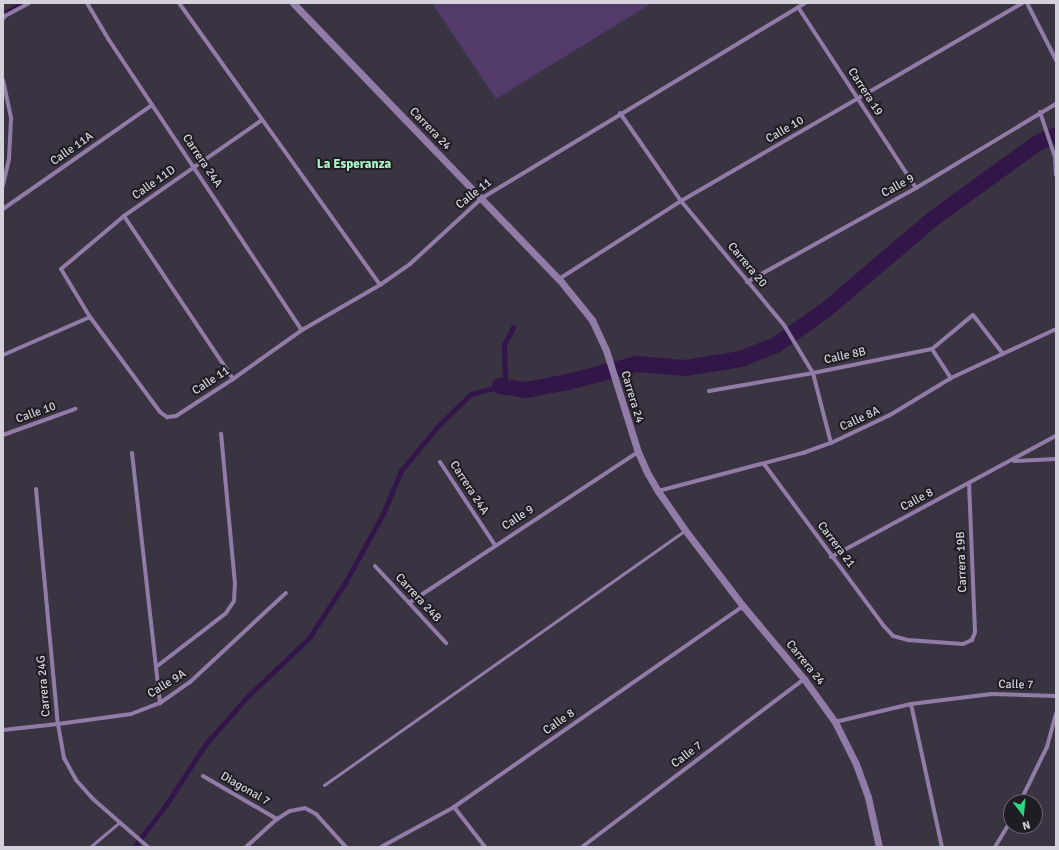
<!DOCTYPE html>
<style>
body{margin:0}
#map{position:relative;width:1059px;height:850px;overflow:hidden;background:#3a3342;font-family:Signika,sans-serif}
div>[style]{position:absolute}
.green>*{inset:0;background:#523b6a}
.stream>*{height:4.5px;margin:-2.25px;padding:0 2.25px;transform-origin:2.25px;border-radius:2.25px;background:#32164a}
.canal>*{height:16px;margin:-8px;padding:0 8px;transform-origin:8px;border-radius:8px;background:#32164a}
.service>*{height:3px;margin:-1.5px;padding:0 1.5px;transform-origin:1.5px;border-radius:1.5px;background:#917ca8}
.minor>*{height:4px;margin:-2px;padding:0 2px;transform-origin:2px;border-radius:2px;background:#917ca8}
.tertiary>*{height:7px;margin:-3.5px;padding:0 3.5px;transform-origin:3.5px;border-radius:3.5px;background:#917ca8}
span{translate:-50% -50%;white-space:nowrap;text-align:center;line-height:1.15;-webkit-text-stroke:4px #1f1c23;paint-order:stroke}
.street-label{font-size:12px;color:#d5d1da}
.neighbourhood-label{font-size:13px;color:#acf7c7;font-weight:700}
.frame{position:absolute;inset:0;border:4px solid #d5d1da;pointer-events:none}
.north{position:absolute;left:1003px;top:794px;width:40px;height:40px;box-sizing:border-box;background:#1f1c23;border:1px solid #68646c;border-radius:50%;rotate:164deg;font-size:11px;font-weight:700;line-height:16px;text-align:center;color:#d5d1da}
.north::after{content:'';display:block;margin:auto;width:14px;height:18px;background:#2bd884;clip-path:polygon(50% 0,100% 100%,50% 72%,0 100%)}
</style>
<div id="map">
<div class="green">
<div style="clip-path:polygon(432px 3px,652px 3px,496px 99px)"></div>
</div>
<div class="stream">
<div style="left:3px;top:14px;width:23px;rotate:-29deg"></div>
<div style="left:134px;top:847px;width:53px;rotate:-52.7deg"></div>
<div style="left:166px;top:805px;width:72px;rotate:-57deg"></div>
<div style="left:205px;top:745px;width:67px;rotate:-48.7deg"></div>
<div style="left:249px;top:695px;width:83px;rotate:-43.5deg"></div>
<div style="left:309px;top:638px;width:66px;rotate:-56.8deg"></div>
<div style="left:345px;top:583px;width:79px;rotate:-61.2deg"></div>
<div style="left:383px;top:514px;width:47px;rotate:-67.3deg"></div>
<div style="left:401px;top:471px;width:58px;rotate:-50.6deg"></div>
<div style="left:438px;top:426px;width:46px;rotate:-44.1deg"></div>
<div style="left:471px;top:394px;width:30px;rotate:-15deg"></div>
<div style="left:500px;top:386px;width:10px;rotate:-61deg"></div>
<div style="left:505px;top:377px;width:32px;rotate:-92deg"></div>
<div style="left:504px;top:345px;width:20px;rotate:-63deg"></div>
</div>
<div class="canal">
<div style="left:500px;top:386px;width:26px;rotate:9deg"></div>
<div style="left:526px;top:390px;width:43px;rotate:-10.8deg"></div>
<div style="left:568px;top:382px;width:71px;rotate:-14.6deg"></div>
<div style="left:637px;top:364px;width:48px;rotate:4.8deg"></div>
<div style="left:685px;top:368px;width:57px;rotate:-9.1deg"></div>
<div style="left:741px;top:359px;width:38px;rotate:-22deg"></div>
<div style="left:776px;top:345px;width:62px;rotate:-35.2deg"></div>
<div style="left:827px;top:309px;width:140px;rotate:-40.4deg"></div>
<div style="left:934px;top:218px;width:130px;rotate:-35.9deg"></div>
<div style="left:1039px;top:142px;width:18px;rotate:-22deg"></div>
</div>
<div class="service">
<div style="left:324px;top:785px;width:442px;rotate:-35.2deg"></div>
<div style="left:90px;top:847px;width:39px;rotate:-40deg"></div>
</div>
<div class="minor">
<div style="left:87px;top:3px;width:43px;rotate:59.3deg"></div>
<div style="left:109px;top:40px;width:348px;rotate:56.4deg"></div>
<div style="left:179px;top:3px;width:346px;rotate:54.5deg"></div>
<div style="left:1027px;top:3px;width:64px;rotate:63deg"></div>
<div style="left:798px;top:7px;width:216px;rotate:56.9deg"></div>
<div style="left:3px;top:19px;width:4px;rotate:-56deg"></div>
<div style="left:5px;top:16px;width:27px;rotate:-28deg"></div>
<div style="left:3px;top:80px;width:40px;rotate:78deg"></div>
<div style="left:11px;top:119px;width:40px;rotate:92.9deg"></div>
<div style="left:9px;top:159px;width:27px;rotate:103deg"></div>
<div style="left:1040px;top:112px;width:47px;rotate:71.6deg"></div>
<div style="left:1055px;top:157px;width:18px;rotate:87deg"></div>
<div style="left:620px;top:113px;width:107px;rotate:55.3deg"></div>
<div style="left:681px;top:201px;width:161px;rotate:50.3deg"></div>
<div style="left:784px;top:325px;width:56px;rotate:58.9deg"></div>
<div style="left:813px;top:373px;width:72px;rotate:75.6deg"></div>
<div style="left:262px;top:120px;width:168px;rotate:145.2deg"></div>
<div style="left:124px;top:216px;width:82px;rotate:139.9deg"></div>
<div style="left:61px;top:269px;width:56px;rotate:58.9deg"></div>
<div style="left:90px;top:317px;width:118px;rotate:53.6deg"></div>
<div style="left:160px;top:412px;width:9px;rotate:36deg"></div>
<div style="left:167px;top:417px;width:9px;rotate:-6deg"></div>
<div style="left:176px;top:416px;width:68px;rotate:-33deg"></div>
<div style="left:233px;top:379px;width:85px;rotate:-35.4deg"></div>
<div style="left:302px;top:330px;width:90px;rotate:-30deg"></div>
<div style="left:380px;top:285px;width:37px;rotate:-35deg"></div>
<div style="left:410px;top:264px;width:98px;rotate:-42.5deg"></div>
<div style="left:482px;top:198px;width:377px;rotate:-31.1deg"></div>
<div style="left:3px;top:209px;width:182px;rotate:-34.9deg"></div>
<div style="left:124px;top:216px;width:196px;rotate:56.2deg"></div>
<div style="left:559px;top:279px;width:145px;rotate:-32.6deg"></div>
<div style="left:681px;top:201px;width:394px;rotate:-30.1deg"></div>
<div style="left:747px;top:282px;width:193px;rotate:-29.1deg"></div>
<div style="left:916px;top:188px;width:163px;rotate:-31deg"></div>
<div style="left:932px;top:349px;width:35px;rotate:57deg"></div>
<div style="left:3px;top:355px;width:95px;rotate:-23.6deg"></div>
<div style="left:709px;top:391px;width:106px;rotate:-9.8deg"></div>
<div style="left:813px;top:373px;width:121px;rotate:-11.4deg"></div>
<div style="left:932px;top:349px;width:53px;rotate:-39.7deg"></div>
<div style="left:973px;top:315px;width:49px;rotate:52.4deg"></div>
<div style="left:3px;top:435px;width:77px;rotate:-19.9deg"></div>
<div style="left:132px;top:453px;width:252px;rotate:83.6deg"></div>
<div style="left:1014px;top:461px;width:42px;rotate:-2.7deg"></div>
<div style="left:440px;top:462px;width:100px;rotate:56.5deg"></div>
<div style="left:764px;top:464px;width:202px;rotate:53.5deg"></div>
<div style="left:884px;top:626px;width:13px;rotate:48deg"></div>
<div style="left:893px;top:636px;width:16px;rotate:15deg"></div>
<div style="left:908px;top:640px;width:55px;rotate:4.2deg"></div>
<div style="left:963px;top:644px;width:10px;rotate:-24deg"></div>
<div style="left:972px;top:640px;width:9px;rotate:-69deg"></div>
<div style="left:975px;top:632px;width:148px;rotate:-92.3deg"></div>
<div style="left:36px;top:489px;width:236px;rotate:84.7deg"></div>
<div style="left:58px;top:724px;width:35px;rotate:80deg"></div>
<div style="left:64px;top:758px;width:25px;rotate:61deg"></div>
<div style="left:76px;top:780px;width:25px;rotate:48deg"></div>
<div style="left:93px;top:799px;width:73px;rotate:41.1deg"></div>
<div style="left:658px;top:491px;width:150px;rotate:-14.7deg"></div>
<div style="left:803px;top:453px;width:30px;rotate:-20deg"></div>
<div style="left:831px;top:443px;width:65px;rotate:-25.4deg"></div>
<div style="left:890px;top:415px;width:71px;rotate:-31.2deg"></div>
<div style="left:951px;top:378px;width:116px;rotate:-25deg"></div>
<div style="left:831px;top:557px;width:255px;rotate:-28.3deg"></div>
<div style="left:375px;top:566px;width:105px;rotate:47.3deg"></div>
<div style="left:409px;top:603px;width:274px;rotate:-33.4deg"></div>
<div style="left:156px;top:667px;width:88px;rotate:-37.6deg"></div>
<div style="left:226px;top:613px;width:14px;rotate:-56deg"></div>
<div style="left:234px;top:601px;width:17px;rotate:-87deg"></div>
<div style="left:235px;top:584px;width:151px;rotate:-95.3deg"></div>
<div style="left:911px;top:704px;width:146px;rotate:77.8deg"></div>
<div style="left:835px;top:722px;width:78px;rotate:-13.3deg"></div>
<div style="left:911px;top:704px;width:81px;rotate:-7.1deg"></div>
<div style="left:991px;top:694px;width:65px;rotate:1.8deg"></div>
<div style="left:3px;top:730px;width:55px;rotate:-6.2deg"></div>
<div style="left:58px;top:724px;width:74px;rotate:-7.8deg"></div>
<div style="left:131px;top:714px;width:31px;rotate:-21deg"></div>
<div style="left:160px;top:703px;width:35px;rotate:-35deg"></div>
<div style="left:189px;top:683px;width:132px;rotate:-42.9deg"></div>
<div style="left:203px;top:776px;width:86px;rotate:30.2deg"></div>
<div style="left:1020px;top:802px;width:61px;rotate:-63.9deg"></div>
<div style="left:1047px;top:747px;width:35px;rotate:-75deg"></div>
<div style="left:454px;top:807px;width:51px;rotate:52.2deg"></div>
<div style="left:246px;top:847px;width:42px;rotate:-42.1deg"></div>
<div style="left:277px;top:819px;width:15px;rotate:-32deg"></div>
<div style="left:290px;top:811px;width:15px;rotate:-11deg"></div>
<div style="left:305px;top:808px;width:13px;rotate:29deg"></div>
<div style="left:316px;top:814px;width:45px;rotate:47.7deg"></div>
<div style="left:381px;top:847px;width:83px;rotate:-28.7deg"></div>
<div style="left:454px;top:807px;width:352px;rotate:-34.8deg"></div>
<div style="left:582px;top:847px;width:278px;rotate:-37.1deg"></div>
<div style="left:995px;top:847px;width:31px;rotate:-59deg"></div>
</div>
<div class="tertiary">
<div style="left:293px;top:3px;width:383px;rotate:46.1deg"></div>
<div style="left:559px;top:279px;width:53px;rotate:51.2deg"></div>
<div style="left:592px;top:320px;width:33px;rotate:65deg"></div>
<div style="left:606px;top:350px;width:107px;rotate:72.6deg"></div>
<div style="left:638px;top:452px;width:24px;rotate:66deg"></div>
<div style="left:648px;top:474px;width:20px;rotate:60deg"></div>
<div style="left:658px;top:491px;width:47px;rotate:55.3deg"></div>
<div style="left:685px;top:530px;width:96px;rotate:52.7deg"></div>
<div style="left:743px;top:606px;width:95px;rotate:50.1deg"></div>
<div style="left:804px;top:679px;width:53px;rotate:54.2deg"></div>
<div style="left:835px;top:722px;width:47px;rotate:63.4deg"></div>
<div style="left:856px;top:764px;width:35px;rotate:70deg"></div>
<div style="left:868px;top:797px;width:51px;rotate:77.6deg"></div>
</div>
<div class="street-label">
<span style="left:865px;top:92px;rotate:57deg">Carrera 19</span>
<span style="left:430px;top:129px;rotate:46deg">Carrera 24</span>
<span style="left:785px;top:130px;rotate:-30deg">Calle 10</span>
<span style="left:72px;top:149px;rotate:-35deg">Calle 11A</span>
<span style="left:202px;top:161px;rotate:56deg">Carrera 24A</span>
<span style="left:154px;top:183px;rotate:-35deg">Calle 11D</span>
<span style="left:898px;top:186px;rotate:-29deg">Calle 9</span>
<span style="left:474px;top:194px;rotate:-38deg">Calle 11</span>
<span style="left:747px;top:265px;rotate:50deg">Carrera 20</span>
<span style="left:845px;top:356px;rotate:-12deg">Calle 8B</span>
<span style="left:211px;top:381px;rotate:-33deg">Calle 11</span>
<span style="left:632px;top:397px;rotate:73deg">Carrera 24</span>
<span style="left:36px;top:413px;rotate:-20deg">Calle 10</span>
<span style="left:860px;top:419px;rotate:-25deg">Calle 8A</span>
<span style="left:469px;top:488px;rotate:57deg">Carrera 24A</span>
<span style="left:917px;top:500px;rotate:-28deg">Calle 8</span>
<span style="left:518px;top:518px;rotate:-33deg">Calle 9</span>
<span style="left:836px;top:545px;rotate:53deg">Carrera 21</span>
<span style="left:962px;top:562px;rotate:-92deg">Carrera 19B</span>
<span style="left:418px;top:598px;rotate:47deg">Carrera 24B</span>
<span style="left:805px;top:663px;rotate:51deg">Carrera 24</span>
<span style="left:167px;top:684px;rotate:-32deg">Calle 9A</span>
<span style="left:1016px;top:685px;rotate:1deg">Calle 7</span>
<span style="left:44px;top:686px;rotate:-95deg">Carrera 24G</span>
<span style="left:559px;top:722px;rotate:-35deg">Calle 8</span>
<span style="left:687px;top:755px;rotate:-37deg">Calle 7</span>
<span style="left:245px;top:789px;rotate:30deg">Diagonal 7</span>
</div>
<div class="neighbourhood-label">
<span style="left:354px;top:164px">La Esperanza</span>
</div>
<div class="frame"></div>
<div class="north">N</div>
</div>
